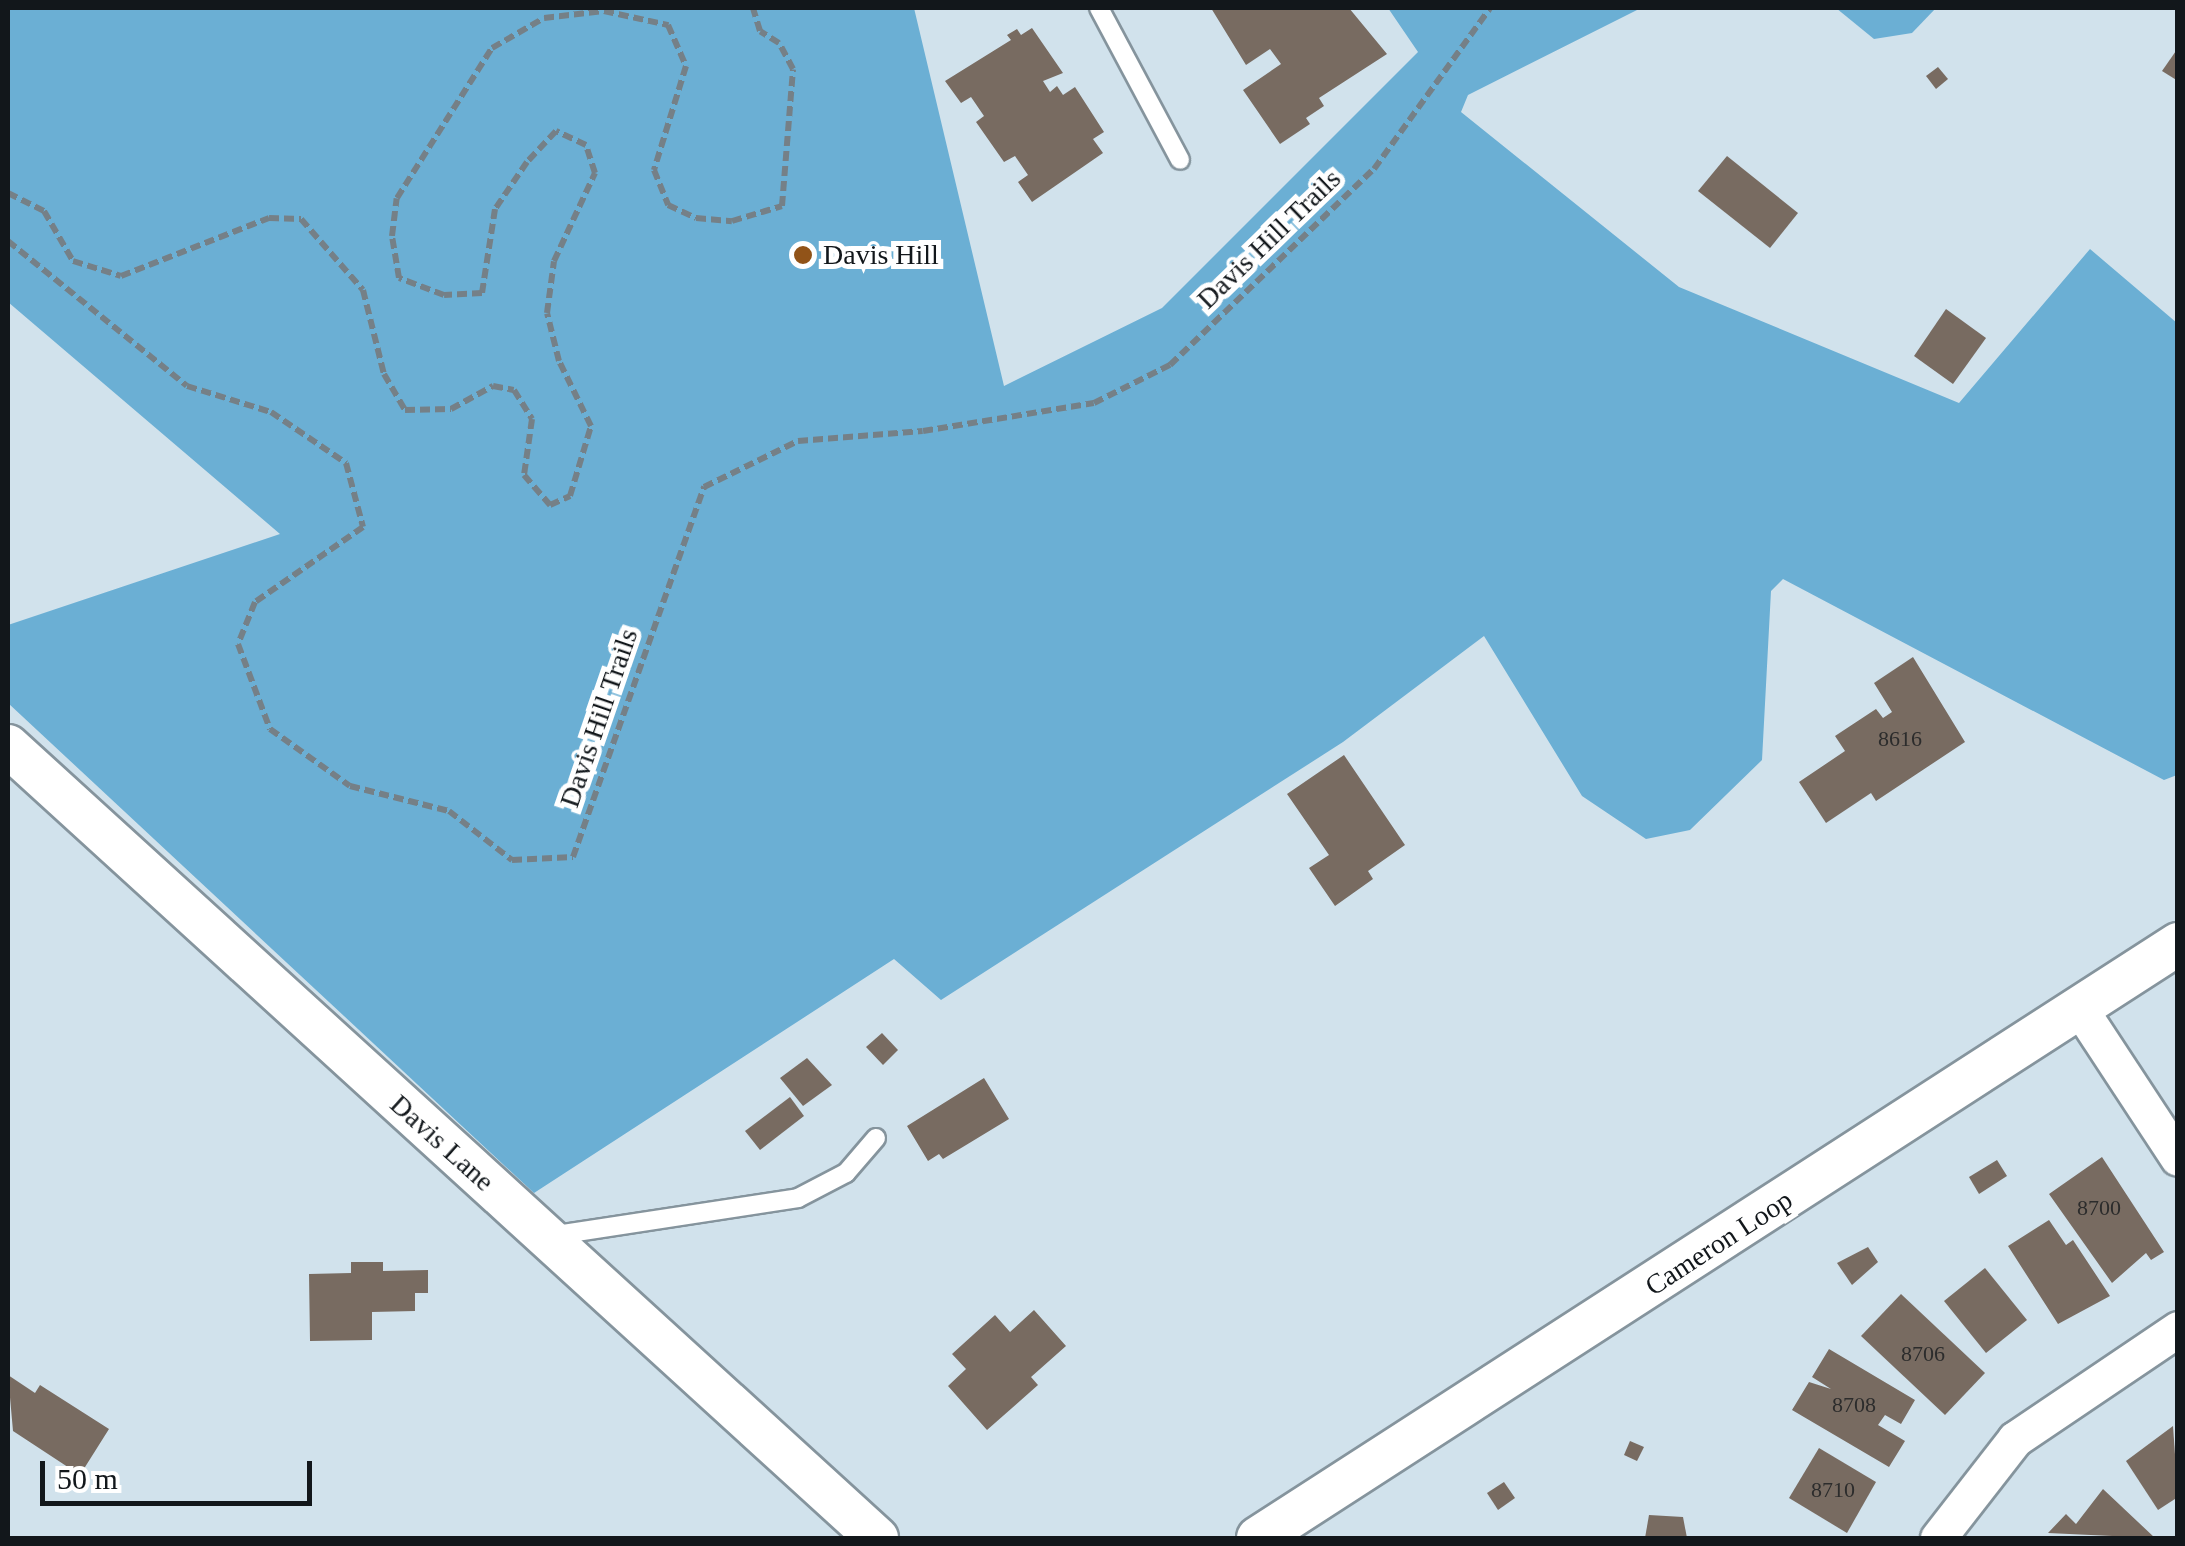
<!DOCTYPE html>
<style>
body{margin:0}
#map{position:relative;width:2185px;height:1546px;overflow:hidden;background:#d1e2ec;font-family:Georgia,serif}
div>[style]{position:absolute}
.forest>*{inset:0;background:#6bafd4}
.building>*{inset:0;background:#786b61}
.path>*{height:6px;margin-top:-3px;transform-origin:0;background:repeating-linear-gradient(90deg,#758087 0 10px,transparent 0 15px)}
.roads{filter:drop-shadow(2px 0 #85949d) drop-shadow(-2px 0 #85949d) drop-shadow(0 2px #85949d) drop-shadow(0 -2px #85949d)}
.service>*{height:18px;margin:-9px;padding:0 9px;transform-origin:9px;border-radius:9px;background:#fff}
.minor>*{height:35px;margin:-17.5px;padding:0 17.5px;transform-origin:17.5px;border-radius:17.5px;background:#fff}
.tertiary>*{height:42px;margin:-21px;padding:0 21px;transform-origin:21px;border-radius:21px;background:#fff}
.dots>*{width:28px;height:28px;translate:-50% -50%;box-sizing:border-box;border:5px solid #fff;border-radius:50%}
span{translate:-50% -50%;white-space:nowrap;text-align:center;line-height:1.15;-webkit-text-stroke:10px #fff;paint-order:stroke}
.number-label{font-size:22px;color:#2c2c2c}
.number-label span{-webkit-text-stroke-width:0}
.street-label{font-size:28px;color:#12171b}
.poi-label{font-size:28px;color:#12171b}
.left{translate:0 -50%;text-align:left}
.frame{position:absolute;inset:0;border:10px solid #12171b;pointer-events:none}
.scale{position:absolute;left:40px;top:1461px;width:272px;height:45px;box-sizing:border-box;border:5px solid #12171b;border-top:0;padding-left:12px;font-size:30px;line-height:35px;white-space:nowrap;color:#12171b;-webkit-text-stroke:8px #fff;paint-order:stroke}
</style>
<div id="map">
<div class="forest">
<div style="clip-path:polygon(8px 8px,914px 8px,1004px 386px,1162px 308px,1418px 52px,1388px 8px,1641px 8px,1468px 95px,1461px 112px,1679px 287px,1959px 403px,2090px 249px,2177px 323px,2177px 775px,2164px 780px,1783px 579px,1771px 591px,1762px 760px,1690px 830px,1646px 839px,1582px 796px,1484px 636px,1343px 742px,941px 1000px,894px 959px,534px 1193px,8px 703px,8px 625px,280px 534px,8px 302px)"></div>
<div style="clip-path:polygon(1836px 8px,1936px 8px,1912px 33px,1874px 39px)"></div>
</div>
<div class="building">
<div style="clip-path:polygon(1211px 8px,1349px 8px,1387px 54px,1319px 98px,1324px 106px,1306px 118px,1310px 124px,1280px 144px,1243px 90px,1281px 64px,1270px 49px,1246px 65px)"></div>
<div style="clip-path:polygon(1032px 28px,1063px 73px,1043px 81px,1050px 92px,1057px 86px,1063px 95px,1075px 87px,1104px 132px,1093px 139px,1103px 153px,1032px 202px,1018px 182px,1028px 175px,1015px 156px,1004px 162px,976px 122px,984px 116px,971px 97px,961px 103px,945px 81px,1011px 40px,1007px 35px,1017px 29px,1021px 35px)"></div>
<div style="clip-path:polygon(2178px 48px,2178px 81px,2162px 71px)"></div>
<div style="clip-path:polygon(1938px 67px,1948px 79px,1936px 89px,1926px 76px)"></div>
<div style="clip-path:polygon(1727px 156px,1798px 213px,1770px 248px,1698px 191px)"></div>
<div style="clip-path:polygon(1946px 309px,1986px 338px,1953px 384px,1914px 356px)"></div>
<div style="clip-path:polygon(1913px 657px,1965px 742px,1876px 801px,1871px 793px,1826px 823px,1799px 782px,1845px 751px,1835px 736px,1876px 709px,1883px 718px,1892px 712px,1874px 683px)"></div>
<div style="clip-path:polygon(1344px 755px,1405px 845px,1368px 871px,1373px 879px,1335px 906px,1309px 868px,1329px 855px,1287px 794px)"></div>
<div style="clip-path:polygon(882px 1033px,898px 1050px,883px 1065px,866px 1047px)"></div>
<div style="clip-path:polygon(807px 1058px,832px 1085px,803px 1106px,780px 1078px)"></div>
<div style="clip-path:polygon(984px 1078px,1009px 1119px,943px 1159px,939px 1154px,928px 1161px,907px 1126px)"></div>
<div style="clip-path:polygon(790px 1097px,804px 1116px,760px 1150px,745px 1131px)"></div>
<div style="clip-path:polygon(2102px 1157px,2164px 1252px,2151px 1260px,2146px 1253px,2112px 1283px,2049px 1194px)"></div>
<div style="clip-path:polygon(1997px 1160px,2007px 1176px,1979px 1194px,1969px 1177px)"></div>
<div style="clip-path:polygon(2049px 1220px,2066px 1245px,2073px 1240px,2110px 1296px,2058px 1324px,2008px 1246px)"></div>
<div style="clip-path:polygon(1868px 1247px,1878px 1262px,1852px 1285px,1837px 1263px)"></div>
<div style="clip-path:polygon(351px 1262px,383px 1262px,383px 1271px,428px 1270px,428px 1293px,415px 1293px,415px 1311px,372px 1312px,372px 1340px,310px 1341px,309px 1274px,351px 1273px)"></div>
<div style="clip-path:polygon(1985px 1268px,2027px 1320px,1986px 1353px,1944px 1301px)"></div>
<div style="clip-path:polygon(1901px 1294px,1985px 1373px,1945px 1415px,1861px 1336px)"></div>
<div style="clip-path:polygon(1034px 1310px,1066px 1346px,1031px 1377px,1038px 1385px,987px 1430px,948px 1386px,966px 1369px,952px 1354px,995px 1315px,1010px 1332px)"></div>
<div style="clip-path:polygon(1829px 1349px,1915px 1400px,1901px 1424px,1885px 1415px,1878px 1425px,1905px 1441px,1889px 1467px,1792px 1410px,1809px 1382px,1831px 1389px,1812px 1377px)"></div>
<div style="clip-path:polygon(8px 1375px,35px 1393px,40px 1385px,109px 1429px,80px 1475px,13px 1431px)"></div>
<div style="clip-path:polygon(2173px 1426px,2178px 1497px,2158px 1510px,2126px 1461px)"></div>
<div style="clip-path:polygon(1630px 1441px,1644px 1447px,1637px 1461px,1624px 1455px)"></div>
<div style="clip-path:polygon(1819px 1448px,1876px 1482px,1847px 1533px,1789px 1498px)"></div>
<div style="clip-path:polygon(1504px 1482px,1515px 1498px,1498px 1510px,1487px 1493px)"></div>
<div style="clip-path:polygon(2103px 1489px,2155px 1538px,2048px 1533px,2066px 1514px,2076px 1524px)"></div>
<div style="clip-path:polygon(1649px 1515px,1683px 1517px,1687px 1538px,1645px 1538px)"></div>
</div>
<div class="path">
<div style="left:8px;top:193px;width:40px;rotate:26.6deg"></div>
<div style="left:44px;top:211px;width:58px;rotate:59.9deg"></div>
<div style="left:73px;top:261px;width:50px;rotate:17.4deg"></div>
<div style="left:121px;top:276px;width:159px;rotate:-21.4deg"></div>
<div style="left:269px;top:218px;width:32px;rotate:2deg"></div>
<div style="left:301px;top:219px;width:94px;rotate:48.9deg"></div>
<div style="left:363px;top:290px;width:87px;rotate:76deg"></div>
<div style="left:384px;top:374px;width:42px;rotate:59.7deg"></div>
<div style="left:405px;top:410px;width:46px;rotate:-1.2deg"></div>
<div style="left:451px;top:409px;width:48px;rotate:-28.7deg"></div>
<div style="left:493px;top:386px;width:21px;rotate:11deg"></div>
<div style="left:514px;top:390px;width:34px;rotate:58deg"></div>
<div style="left:532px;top:419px;width:57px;rotate:98.1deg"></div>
<div style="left:524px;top:475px;width:40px;rotate:49deg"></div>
<div style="left:550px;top:505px;width:22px;rotate:-24deg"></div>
<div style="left:570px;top:496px;width:73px;rotate:-73.3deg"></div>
<div style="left:591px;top:426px;width:72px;rotate:-116.2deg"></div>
<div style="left:559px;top:361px;width:49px;rotate:-104deg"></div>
<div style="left:547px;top:313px;width:52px;rotate:-82.3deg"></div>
<div style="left:554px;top:261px;width:97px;rotate:-65deg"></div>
<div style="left:595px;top:173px;width:29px;rotate:-108deg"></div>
<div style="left:586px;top:145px;width:33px;rotate:-155deg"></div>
<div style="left:556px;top:131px;width:42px;rotate:133.1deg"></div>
<div style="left:527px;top:162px;width:57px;rotate:124.2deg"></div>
<div style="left:495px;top:209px;width:85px;rotate:98.8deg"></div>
<div style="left:482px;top:293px;width:38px;rotate:177deg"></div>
<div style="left:444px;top:295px;width:48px;rotate:-159.3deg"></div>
<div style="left:399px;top:278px;width:43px;rotate:-99.5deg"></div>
<div style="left:392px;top:236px;width:38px;rotate:-83deg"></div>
<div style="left:397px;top:198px;width:178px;rotate:-57.7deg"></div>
<div style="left:492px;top:48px;width:60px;rotate:-30deg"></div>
<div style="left:544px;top:18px;width:60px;rotate:-6.7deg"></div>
<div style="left:604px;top:11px;width:66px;rotate:12.3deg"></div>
<div style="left:668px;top:25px;width:45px;rotate:66.3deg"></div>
<div style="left:686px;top:66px;width:109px;rotate:107.1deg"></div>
<div style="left:654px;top:170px;width:38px;rotate:68deg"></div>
<div style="left:668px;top:205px;width:31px;rotate:25deg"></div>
<div style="left:696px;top:218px;width:36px;rotate:5deg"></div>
<div style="left:732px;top:221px;width:52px;rotate:-16.7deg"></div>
<div style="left:782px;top:206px;width:137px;rotate:-85.4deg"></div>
<div style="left:793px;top:69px;width:30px;rotate:-118deg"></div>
<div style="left:779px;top:43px;width:22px;rotate:-148deg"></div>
<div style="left:760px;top:31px;width:24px;rotate:-107deg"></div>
<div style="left:8px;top:241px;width:230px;rotate:39deg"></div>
<div style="left:187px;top:386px;width:88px;rotate:17.2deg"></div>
<div style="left:271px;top:412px;width:91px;rotate:34.2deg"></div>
<div style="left:346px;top:463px;width:66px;rotate:75.1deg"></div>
<div style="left:363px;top:527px;width:131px;rotate:145.2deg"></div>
<div style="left:255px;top:602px;width:45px;rotate:112deg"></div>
<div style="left:238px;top:644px;width:91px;rotate:69.4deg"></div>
<div style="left:270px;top:729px;width:98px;rotate:35.5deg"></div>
<div style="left:350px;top:786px;width:102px;rotate:14.2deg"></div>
<div style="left:449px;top:811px;width:80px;rotate:37.9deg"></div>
<div style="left:512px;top:860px;width:61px;rotate:-2.8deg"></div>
<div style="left:573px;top:857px;width:393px;rotate:-70.5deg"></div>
<div style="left:704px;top:487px;width:105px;rotate:-26.1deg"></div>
<div style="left:798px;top:441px;width:125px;rotate:-4.6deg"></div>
<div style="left:923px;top:431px;width:173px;rotate:-9.3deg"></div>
<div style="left:1094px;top:403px;width:85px;rotate:-26.6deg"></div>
<div style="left:1170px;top:365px;width:283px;rotate:-43.9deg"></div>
<div style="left:1374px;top:169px;width:198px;rotate:-54.2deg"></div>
</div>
<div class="roads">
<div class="service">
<div style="left:1099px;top:8px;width:172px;rotate:61.9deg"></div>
<div style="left:550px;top:1236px;width:251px;rotate:-8.7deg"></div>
<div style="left:798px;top:1198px;width:54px;rotate:-27.5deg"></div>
<div style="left:846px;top:1173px;width:46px;rotate:-49.4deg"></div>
</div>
<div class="minor">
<div style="left:2080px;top:1009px;width:178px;rotate:56.7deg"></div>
<div style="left:1938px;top:1538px;width:125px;rotate:-52.1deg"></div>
<div style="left:2015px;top:1439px;width:197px;rotate:-34deg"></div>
</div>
<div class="tertiary">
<div style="left:8px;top:746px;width:1176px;rotate:42.35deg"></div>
<div style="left:1258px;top:1538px;width:1095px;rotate:-32.85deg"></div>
</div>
</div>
<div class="dots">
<div style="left:803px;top:255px;background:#915318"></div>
</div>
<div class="number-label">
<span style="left:1900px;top:739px">8616</span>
<span style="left:2099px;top:1208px">8700</span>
<span style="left:1923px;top:1354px">8706</span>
<span style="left:1854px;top:1405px">8708</span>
<span style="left:1833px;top:1490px">8710</span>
</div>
<div class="street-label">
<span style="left:1269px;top:239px;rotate:-44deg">Davis Hill Trails</span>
<span style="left:599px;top:718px;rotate:-71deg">Davis Hill Trails</span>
<span style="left:442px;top:1143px;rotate:42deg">Davis Lane</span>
<span style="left:1719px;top:1243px;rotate:-33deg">Cameron Loop</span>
</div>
<div class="poi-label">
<span class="left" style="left:823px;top:255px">Davis Hill</span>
</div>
<div class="frame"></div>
<div class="scale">50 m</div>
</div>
